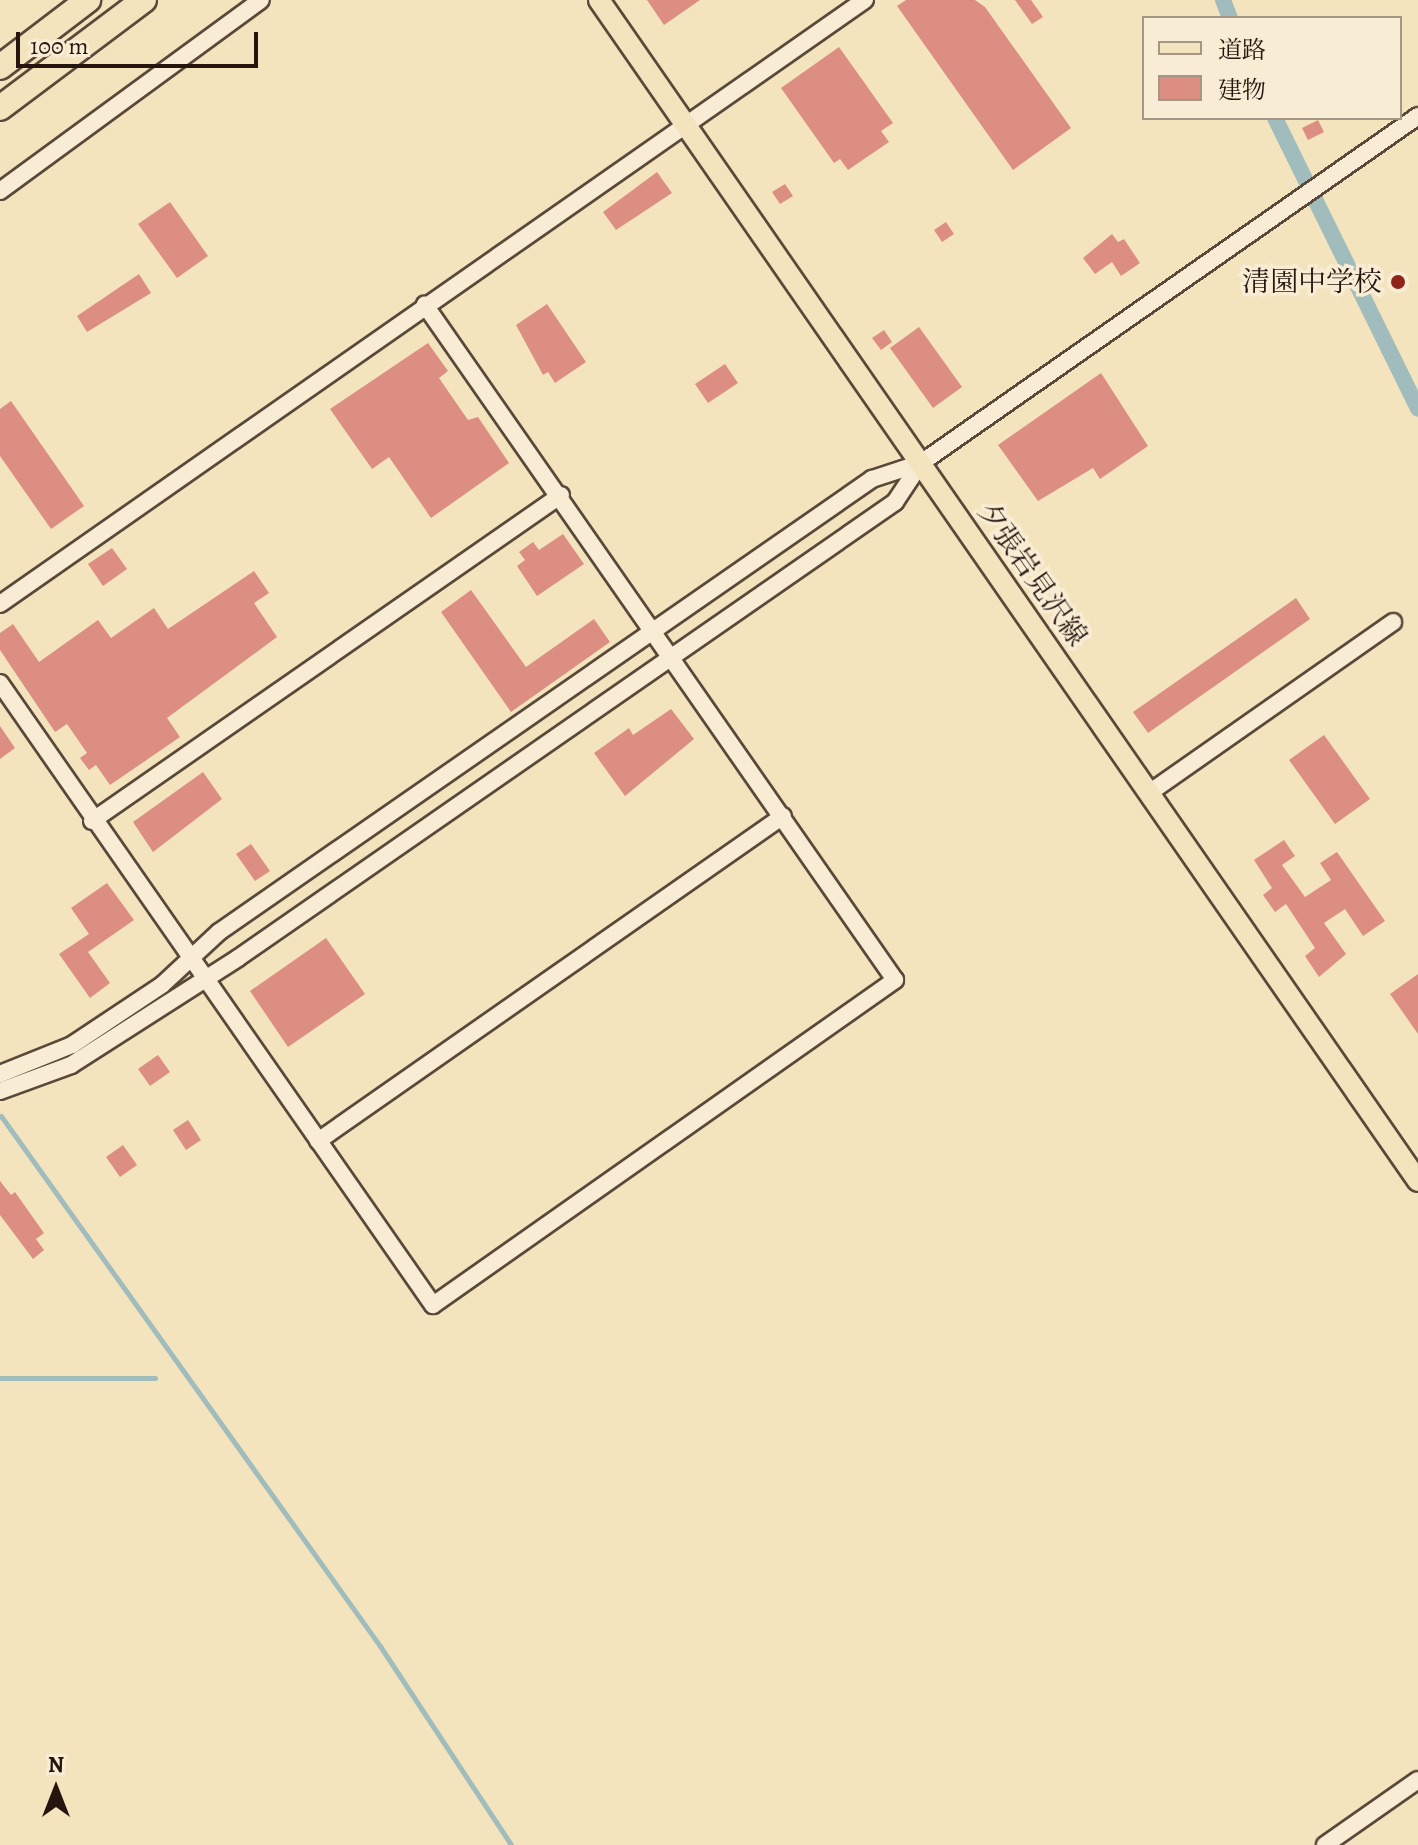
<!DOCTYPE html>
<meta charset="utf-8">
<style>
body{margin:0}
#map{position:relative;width:1418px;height:1845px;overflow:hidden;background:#f4e4bd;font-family:Alegreya,"Noto Serif JP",serif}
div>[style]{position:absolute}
.stream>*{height:5px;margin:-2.5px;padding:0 2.5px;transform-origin:2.5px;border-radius:2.5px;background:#a1bcbc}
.canal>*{height:16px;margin:-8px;padding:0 8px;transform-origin:8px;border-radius:8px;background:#a1bcbc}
.building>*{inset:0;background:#dd8e83}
.roads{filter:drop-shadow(2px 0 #5a493a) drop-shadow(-2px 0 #5a493a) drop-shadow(0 2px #5a493a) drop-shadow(0 -2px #5a493a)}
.minor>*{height:16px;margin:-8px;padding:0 8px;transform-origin:8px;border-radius:8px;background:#f8edd4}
.major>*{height:20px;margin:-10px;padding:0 10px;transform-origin:10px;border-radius:10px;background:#f4e4bd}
.highway>*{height:24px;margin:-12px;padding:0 12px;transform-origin:12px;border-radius:12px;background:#f4e4bd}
.dots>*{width:22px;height:22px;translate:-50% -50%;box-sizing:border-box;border:4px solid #f8edd4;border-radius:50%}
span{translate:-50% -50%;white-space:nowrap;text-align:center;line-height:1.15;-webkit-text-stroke:7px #f8edd4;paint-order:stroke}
.poi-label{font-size:28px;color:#26150f}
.right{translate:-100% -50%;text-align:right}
.street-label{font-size:28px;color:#26150f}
.legend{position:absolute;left:1142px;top:16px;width:260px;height:104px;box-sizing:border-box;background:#f8edd4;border:2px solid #a49785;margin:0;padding:10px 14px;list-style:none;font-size:24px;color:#26150f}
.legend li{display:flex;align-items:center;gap:16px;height:40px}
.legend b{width:40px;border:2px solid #a49785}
.north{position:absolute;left:16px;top:1749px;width:80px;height:80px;-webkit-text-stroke:6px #f8edd4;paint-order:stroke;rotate:0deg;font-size:22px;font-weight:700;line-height:32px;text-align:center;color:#26150f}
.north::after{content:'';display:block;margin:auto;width:28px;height:36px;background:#26150f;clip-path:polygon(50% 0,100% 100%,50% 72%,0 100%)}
.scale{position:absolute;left:16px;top:32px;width:242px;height:36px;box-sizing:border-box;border:4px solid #26150f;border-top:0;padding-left:10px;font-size:24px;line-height:28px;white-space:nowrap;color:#26150f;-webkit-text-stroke:6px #f8edd4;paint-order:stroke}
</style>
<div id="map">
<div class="stream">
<div style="left:1px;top:1116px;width:652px;rotate:54.43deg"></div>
<div style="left:380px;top:1646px;width:238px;rotate:56.6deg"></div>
<div style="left:0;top:1378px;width:155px"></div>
</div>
<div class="canal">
<div style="left:1223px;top:0;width:19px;rotate:69deg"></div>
<div style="left:1275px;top:118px;width:324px;rotate:63.8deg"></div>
</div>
<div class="building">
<div style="clip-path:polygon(647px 0,700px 0,664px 25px)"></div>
<div style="clip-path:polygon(906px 0,975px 0,985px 7px,1071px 128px,1013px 170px,897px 6px)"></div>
<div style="clip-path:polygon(1015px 0,1031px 0,1043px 17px,1032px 24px)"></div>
<div style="clip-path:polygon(839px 47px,893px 123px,881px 131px,889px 142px,848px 170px,840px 159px,834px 163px,781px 88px)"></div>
<div style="clip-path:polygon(1318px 120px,1324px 132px,1308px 140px,1302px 128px)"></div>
<div style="clip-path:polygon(657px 172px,672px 193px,616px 230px,603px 212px)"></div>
<div style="clip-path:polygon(785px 184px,793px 196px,780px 204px,772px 192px)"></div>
<div style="clip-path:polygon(170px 202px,208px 256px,177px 278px,138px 224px)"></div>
<div style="clip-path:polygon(946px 222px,954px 234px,942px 242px,934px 230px)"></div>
<div style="clip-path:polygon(1112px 234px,1118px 242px,1124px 239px,1140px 263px,1121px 276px,1112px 262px,1095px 274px,1083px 258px)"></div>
<div style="clip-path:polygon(139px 274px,151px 293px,87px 332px,77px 316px)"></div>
<div style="clip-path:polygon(547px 304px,586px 362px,555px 383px,548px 372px,543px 375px,516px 325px)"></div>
<div style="clip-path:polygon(919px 327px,962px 387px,933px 408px,890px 348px)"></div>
<div style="clip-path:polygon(884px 330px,892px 342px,881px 350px,872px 338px)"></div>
<div style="clip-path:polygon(428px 343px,448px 371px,439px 378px,468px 420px,478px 417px,509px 463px,431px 518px,389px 457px,372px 469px,330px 409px)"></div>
<div style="clip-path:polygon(725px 364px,738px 383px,708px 403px,695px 384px)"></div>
<div style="clip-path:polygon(1101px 373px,1148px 446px,1100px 479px,1093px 468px,1038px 501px,998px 445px)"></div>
<div style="clip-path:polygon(11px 401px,84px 506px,51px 529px,0 456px,0 409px)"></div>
<div style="clip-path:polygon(563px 534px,584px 564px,537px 596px,517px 566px,525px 560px,519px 552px,533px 542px,539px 550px)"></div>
<div style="clip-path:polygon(112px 548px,127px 569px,103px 586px,88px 564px)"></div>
<div style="clip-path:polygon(254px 571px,269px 593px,254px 603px,277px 637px,167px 718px,180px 737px,110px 785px,96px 765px,89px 770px,80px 758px,87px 753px,67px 724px,55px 732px,0 650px,0 633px,13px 624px,39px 662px,98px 620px,111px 638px,154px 608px,168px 629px)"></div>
<div style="clip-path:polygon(471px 590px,526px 667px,594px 619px,610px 642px,511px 712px,441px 612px)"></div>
<div style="clip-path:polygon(1296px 598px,1310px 619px,1148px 733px,1133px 712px)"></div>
<div style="clip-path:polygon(671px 709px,694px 739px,625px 796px,594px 753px,629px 728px,633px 735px)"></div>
<div style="clip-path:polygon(0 726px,15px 748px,0 759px)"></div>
<div style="clip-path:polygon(1324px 735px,1370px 799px,1335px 824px,1289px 760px)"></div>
<div style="clip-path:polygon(203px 772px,222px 799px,153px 852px,133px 822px)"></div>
<div style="clip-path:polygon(1284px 840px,1295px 856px,1282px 865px,1305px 897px,1331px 880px,1320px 863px,1337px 852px,1385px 921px,1363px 936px,1345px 909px,1324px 923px,1346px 954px,1319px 977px,1305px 956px,1315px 948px,1286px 904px,1275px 912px,1263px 895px,1272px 888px,1254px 860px)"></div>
<div style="clip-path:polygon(251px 844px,270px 871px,255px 881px,236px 854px)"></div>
<div style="clip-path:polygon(107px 883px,134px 920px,88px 952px,110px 983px,90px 998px,59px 954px,89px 934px,71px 908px)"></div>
<div style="clip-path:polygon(326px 938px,365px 994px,288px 1047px,250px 991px)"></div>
<div style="clip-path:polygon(1418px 974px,1418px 1034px,1390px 994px)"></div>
<div style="clip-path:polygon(158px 1055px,170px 1072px,150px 1086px,138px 1069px)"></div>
<div style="clip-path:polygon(188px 1120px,201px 1140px,186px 1150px,173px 1130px)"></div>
<div style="clip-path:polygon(123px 1145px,137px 1165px,120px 1177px,106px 1157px)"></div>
<div style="clip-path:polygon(0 1181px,11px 1195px,15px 1192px,44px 1233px,36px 1239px,44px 1250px,33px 1259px,0 1215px)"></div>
</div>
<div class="roads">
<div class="minor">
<div style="left:0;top:191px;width:323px;rotate:-36.2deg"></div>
<div style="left:0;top:604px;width:1055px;rotate:-34.93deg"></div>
<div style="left:0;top:683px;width:758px;rotate:55.16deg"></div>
<div style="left:433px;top:1305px;width:565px;rotate:-35.12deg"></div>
<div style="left:895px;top:980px;width:823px;rotate:-124.85deg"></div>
<div style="left:1149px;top:793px;width:298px;rotate:-35deg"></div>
<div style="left:92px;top:821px;width:571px;rotate:-34.8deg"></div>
<div style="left:0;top:1074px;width:78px;rotate:-21.9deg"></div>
<div style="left:72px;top:1045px;width:108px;rotate:-33.7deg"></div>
<div style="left:162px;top:985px;width:78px;rotate:-42.9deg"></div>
<div style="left:219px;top:932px;width:795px;rotate:-34.75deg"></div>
<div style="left:872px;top:479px;width:52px;rotate:-18.1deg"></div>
<div style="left:921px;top:463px;width:606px;rotate:-34.92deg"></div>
<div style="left:0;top:1091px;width:76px;rotate:-20.1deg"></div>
<div style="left:71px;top:1065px;width:198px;rotate:-32.6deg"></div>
<div style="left:238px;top:958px;width:800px;rotate:-34.76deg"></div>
<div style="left:895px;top:502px;width:47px;rotate:-56.3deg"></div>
<div style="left:318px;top:1141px;width:567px;rotate:-34.95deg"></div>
<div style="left:1325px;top:1845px;width:113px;rotate:-35deg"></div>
</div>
<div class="major">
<div style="left:599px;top:0;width:1437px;rotate:55.26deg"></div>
</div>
<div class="highway">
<div style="left:0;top:67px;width:111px;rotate:-37.3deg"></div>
<div style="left:0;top:108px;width:180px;rotate:-36.9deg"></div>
</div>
</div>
<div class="dots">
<div style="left:1398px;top:282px;background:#8f2418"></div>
</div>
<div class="poi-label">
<span class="right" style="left:1382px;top:282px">清園中学校</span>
</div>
<div class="street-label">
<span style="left:1032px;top:574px;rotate:55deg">夕張岩見沢線</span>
</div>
<ul class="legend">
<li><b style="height:10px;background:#f4e4bd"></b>道路</li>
<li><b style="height:22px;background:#dd8e83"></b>建物</li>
</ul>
<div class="north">N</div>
<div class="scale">100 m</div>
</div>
